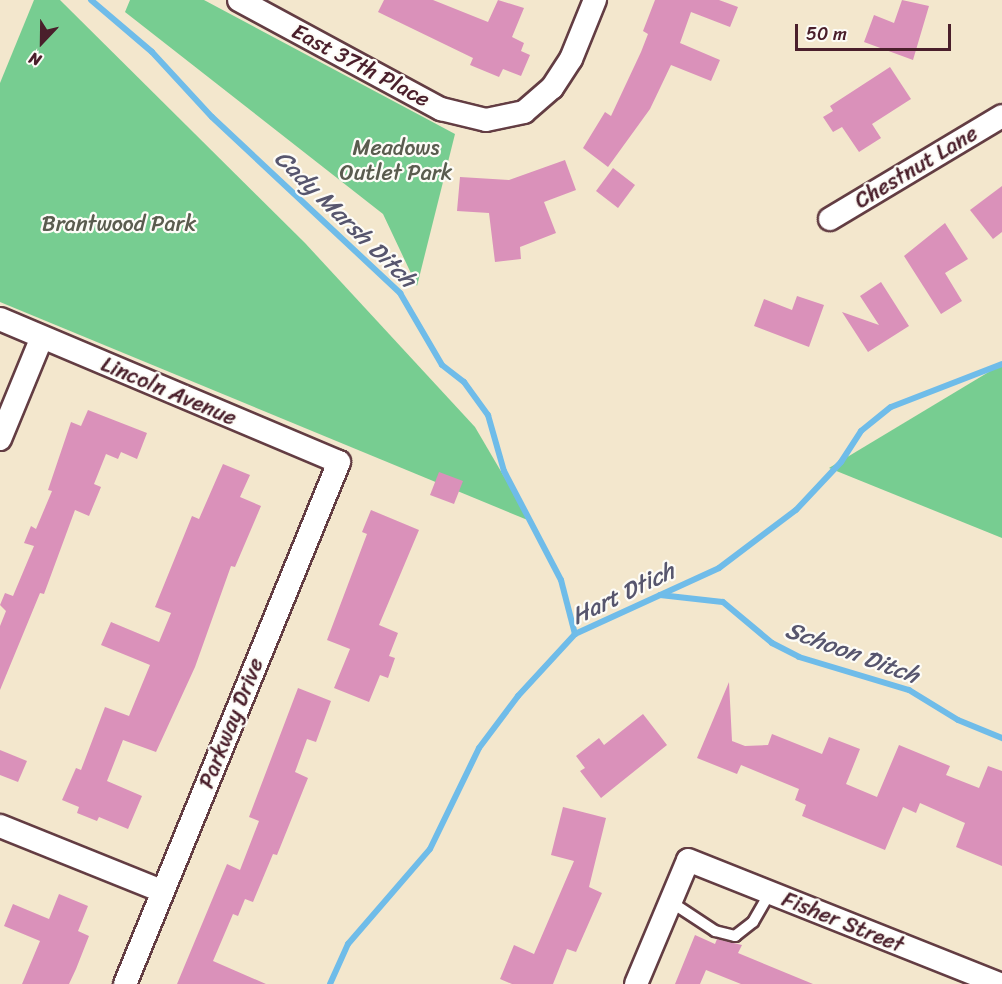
<!DOCTYPE html>
<style>
body{margin:0}
#map{position:relative;width:1002px;height:984px;overflow:hidden;background:#f3e7cd;font-family:Sriracha,sans-serif}
div>[style]{position:absolute}
.green>*{inset:0;background:#77cd91}
.stream>*{height:6px;margin:-3px;padding:0 3px;transform-origin:3px;border-radius:3px;background:#6fbce9}
.building>*{inset:0;background:#da91ba}
.roads{filter:drop-shadow(2px 0 #633d43) drop-shadow(-2px 0 #633d43) drop-shadow(0 2px #633d43) drop-shadow(0 -2px #633d43)}
.lane>*{height:10px;margin:-5px;padding:0 5px;transform-origin:5px;border-radius:5px;background:#fff}
.street>*{height:22px;margin:-11px;padding:0 11px;transform-origin:11px;border-radius:11px;background:#fff}
span{translate:-50% -50%;white-space:nowrap;text-align:center;line-height:1.15;-webkit-text-stroke:4.5px #fdfcf7;paint-order:stroke}
.street-label{font-size:22px;color:#4a1f2b}
.park-label{font-size:22px;color:#5a5c4f}
.water-label{font-size:24px;color:#57566e;font-style:italic}
.north{position:absolute;left:12px;top:12px;width:60px;height:60px;-webkit-text-stroke:4px #fdfcf7;paint-order:stroke;rotate:202deg;font-size:16px;font-weight:700;line-height:24px;text-align:center;color:#4a1f2b}
.north::after{content:'';display:block;margin:auto;width:21px;height:27px;background:#4a1f2b;clip-path:polygon(50% 0,100% 100%,50% 72%,0 100%)}
.scale{position:absolute;left:795px;top:24px;width:156px;height:27px;box-sizing:border-box;border:3px solid #4a1f2b;border-top:0;padding-left:8px;font-size:18px;line-height:21px;white-space:nowrap;color:#4a1f2b;-webkit-text-stroke:4px #fdfcf7;paint-order:stroke}
</style>
<div id="map">
<div class="green">
<div style="clip-path:polygon(34px 0,60px 0,305px 243px,475px 427px,530px 521px,0 302px,0 83px)"></div>
<div style="clip-path:polygon(130px 0,204px 0,455px 134px,417px 286px,383px 214px,125px 12px)"></div>
<div style="clip-path:polygon(1002px 364px,1002px 538px,829px 468px)"></div>
</div>
<div class="stream">
<div style="left:91px;top:0;width:80px;rotate:40.4deg"></div>
<div style="left:152px;top:52px;width:88px;rotate:47.3deg"></div>
<div style="left:212px;top:117px;width:258px;rotate:43.1deg"></div>
<div style="left:400px;top:293px;width:83px;rotate:59.7deg"></div>
<div style="left:442px;top:365px;width:28px;rotate:38deg"></div>
<div style="left:464px;top:382px;width:41px;rotate:54deg"></div>
<div style="left:488px;top:415px;width:58px;rotate:74.1deg"></div>
<div style="left:504px;top:471px;width:123px;rotate:62.4deg"></div>
<div style="left:561px;top:580px;width:56px;rotate:75.5deg"></div>
<div style="left:660px;top:595px;width:63px;rotate:6.3deg"></div>
<div style="left:723px;top:602px;width:64px;rotate:39.9deg"></div>
<div style="left:772px;top:643px;width:30px;rotate:27deg"></div>
<div style="left:799px;top:657px;width:115px;rotate:16.7deg"></div>
<div style="left:909px;top:690px;width:57px;rotate:31.5deg"></div>
<div style="left:958px;top:720px;width:48px;rotate:22.2deg"></div>
<div style="left:330px;top:984px;width:44px;rotate:-65.8deg"></div>
<div style="left:348px;top:944px;width:125px;rotate:-49.2deg"></div>
<div style="left:430px;top:849px;width:112px;rotate:-64.1deg"></div>
<div style="left:479px;top:748px;width:65px;rotate:-53.1deg"></div>
<div style="left:518px;top:696px;width:84px;rotate:-47.4deg"></div>
<div style="left:575px;top:634px;width:158px;rotate:-24.6deg"></div>
<div style="left:719px;top:568px;width:96px;rotate:-37deg"></div>
<div style="left:796px;top:510px;width:66px;rotate:-46.8deg"></div>
<div style="left:841px;top:462px;width:37px;rotate:-57deg"></div>
<div style="left:861px;top:431px;width:38px;rotate:-39deg"></div>
<div style="left:891px;top:407px;width:119px;rotate:-21.2deg"></div>
</div>
<div class="building">
<div style="clip-path:polygon(384px 0,433px 0,488px 22px,498px 0,524px 8px,512px 37px,524px 43px,521px 51px,530px 55px,521px 76px,503px 69px,499px 77px,470px 65px,473px 58px,378px 12px)"></div>
<div style="clip-path:polygon(655px 0,719px 0,738px 7px,730px 27px,691px 12px,680px 43px,720px 60px,711px 81px,671px 65px,650px 109px,608px 167px,583px 148px,605px 112px,611px 116px,641px 52px,648px 34px,643px 31px)"></div>
<div style="clip-path:polygon(902px 0,929px 6px,913px 60px,864px 42px,874px 15px,894px 23px)"></div>
<div style="clip-path:polygon(890px 67px,911px 99px,872px 124px,881px 138px,859px 152px,842px 127px,833px 132px,823px 117px,833px 111px,830px 106px)"></div>
<div style="clip-path:polygon(565px 160px,576px 190px,544px 202px,556px 233px,520px 247px,521px 259px,495px 262px,489px 213px,457px 211px,460px 177px,509px 180px)"></div>
<div style="clip-path:polygon(613px 168px,635px 185px,618px 208px,596px 191px)"></div>
<div style="clip-path:polygon(1002px 186px,1002px 232px,993px 239px,970px 210px)"></div>
<div style="clip-path:polygon(945px 223px,968px 259px,945px 273px,962px 301px,941px 314px,904px 256px)"></div>
<div style="clip-path:polygon(881px 282px,909px 326px,868px 352px,842px 312px,879px 325px,860px 296px)"></div>
<div style="clip-path:polygon(797px 296px,824px 305px,809px 347px,754px 326px,764px 299px,792px 310px)"></div>
<div style="clip-path:polygon(88px 410px,147px 433px,137px 459px,121px 452px,118px 459px,106px 454px,94px 484px,101px 487px,89px 516px,75px 510px,44px 594px,40px 593px,0 690px,0 626px,6px 611px,0 605px,5px 593px,13px 596px,34px 546px,24px 543px,31px 526px,36px 529px,52px 491px,48px 490px,71px 422px,81px 426px)"></div>
<div style="clip-path:polygon(223px 464px,250px 475px,240px 497px,261px 506px,235px 567px,231px 566px,195px 667px,156px 752px,123px 740px,107px 781px,142px 796px,128px 829px,99px 817px,97px 821px,77px 813px,79px 807px,62px 800px,76px 768px,81px 770px,105px 707px,129px 716px,150px 665px,101px 645px,111px 622px,159px 642px,171px 613px,155px 607px,192px 516px,199px 519px)"></div>
<div style="clip-path:polygon(439px 472px,463px 481px,454px 504px,430px 495px)"></div>
<div style="clip-path:polygon(371px 510px,419px 530px,379px 625px,398px 633px,389px 656px,395px 658px,388px 678px,380px 675px,369px 702px,334px 688px,350px 649px,327px 640px,367px 534px,362px 532px)"></div>
<div style="clip-path:polygon(729px 682px,732px 741px,745px 746px,768px 745px,772px 734px,822px 754px,829px 737px,860px 749px,846px 784px,877px 797px,899px 745px,950px 766px,946px 775px,979px 788px,988px 766px,1002px 771px,1002px 866px,956px 847px,965px 823px,920px 803px,916px 813px,903px 807px,885px 850px,802px 816px,806px 805px,795px 800px,799px 789px,741px 765px,737px 774px,697px 758px)"></div>
<div style="clip-path:polygon(298px 688px,331px 701px,316px 742px,307px 739px,295px 772px,308px 778px,277px 855px,273px 854px,253px 902px,245px 899px,238px 916px,233px 914px,213px 961px,266px 984px,177px 984px,227px 864px,240px 870px,259px 821px,249px 817px)"></div>
<div style="clip-path:polygon(643px 714px,667px 745px,601px 798px,580px 771px,585px 768px,576px 756px,599px 738px,604px 745px)"></div>
<div style="clip-path:polygon(0 750px,27px 761px,18px 782px,0 775px)"></div>
<div style="clip-path:polygon(563px 807px,606px 818px,589px 887px,602px 893px,576px 952px,567px 949px,553px 984px,512px 984px,500px 979px,514px 945px,534px 954px,574px 861px,551px 855px)"></div>
<div style="clip-path:polygon(59px 894px,88px 906px,78px 931px,89px 936px,76px 969px,69px 984px,22px 984px,40px 941px,4px 926px,13px 904px,49px 919px)"></div>
<div style="clip-path:polygon(695px 935px,715px 944px,717px 939px,742px 945px,738px 953px,813px 984px,741px 984px,706px 970px,700px 984px,675px 984px)"></div>
</div>
<div class="roads">
<div class="lane">
<div style="left:671px;top:902px;width:53px;rotate:33.4deg"></div>
<div style="left:715px;top:931px;width:21px;rotate:14deg"></div>
<div style="left:735px;top:936px;width:23px;rotate:-38deg"></div>
<div style="left:753px;top:922px;width:34px;rotate:-60deg"></div>
</div>
<div class="street">
<div style="left:239px;top:0;width:230px;rotate:28.4deg"></div>
<div style="left:441px;top:109px;width:46px;rotate:13.7deg"></div>
<div style="left:486px;top:120px;width:39px;rotate:-12deg"></div>
<div style="left:524px;top:112px;width:37px;rotate:-41deg"></div>
<div style="left:552px;top:88px;width:35px;rotate:-57deg"></div>
<div style="left:571px;top:59px;width:64px;rotate:-67.9deg"></div>
<div style="left:830px;top:219px;width:200px;rotate:-30.9deg"></div>
<div style="left:0;top:319px;width:368px;rotate:22.9deg"></div>
<div style="left:339px;top:462px;width:564px;rotate:112.29deg"></div>
<div style="left:0;top:439px;width:110px;rotate:-67.6deg"></div>
<div style="left:0;top:826px;width:175px;rotate:21.9deg"></div>
<div style="left:636px;top:984px;width:134px;rotate:-67.2deg"></div>
<div style="left:688px;top:860px;width:335px;rotate:21.7deg"></div>
</div>
</div>
<div class="street-label">
<span style="left:361px;top:65px;rotate:28deg">East 37th Place</span>
<span style="left:916px;top:167px;rotate:-31deg">Chestnut Lane</span>
<span style="left:169px;top:391px;rotate:23deg">Lincoln Avenue</span>
<span style="left:231px;top:723px;rotate:-68deg">Parkway Drive</span>
<span style="left:843px;top:922px;rotate:22deg">Fisher Street</span>
</div>
<div class="park-label">
<span style="left:396px;top:160px">Meadows<br>Outlet Park</span>
<span style="left:119px;top:224px">Brantwood Park</span>
</div>
<div class="water-label">
<span style="left:345px;top:219px;rotate:44deg">Cady Marsh Ditch</span>
<span style="left:623px;top:594px;rotate:-26deg">Hart Dtich</span>
<span style="left:852px;top:653px;rotate:20deg">Schoon Ditch</span>
</div>
<div class="north">N</div>
<div class="scale">50 m</div>
</div>
